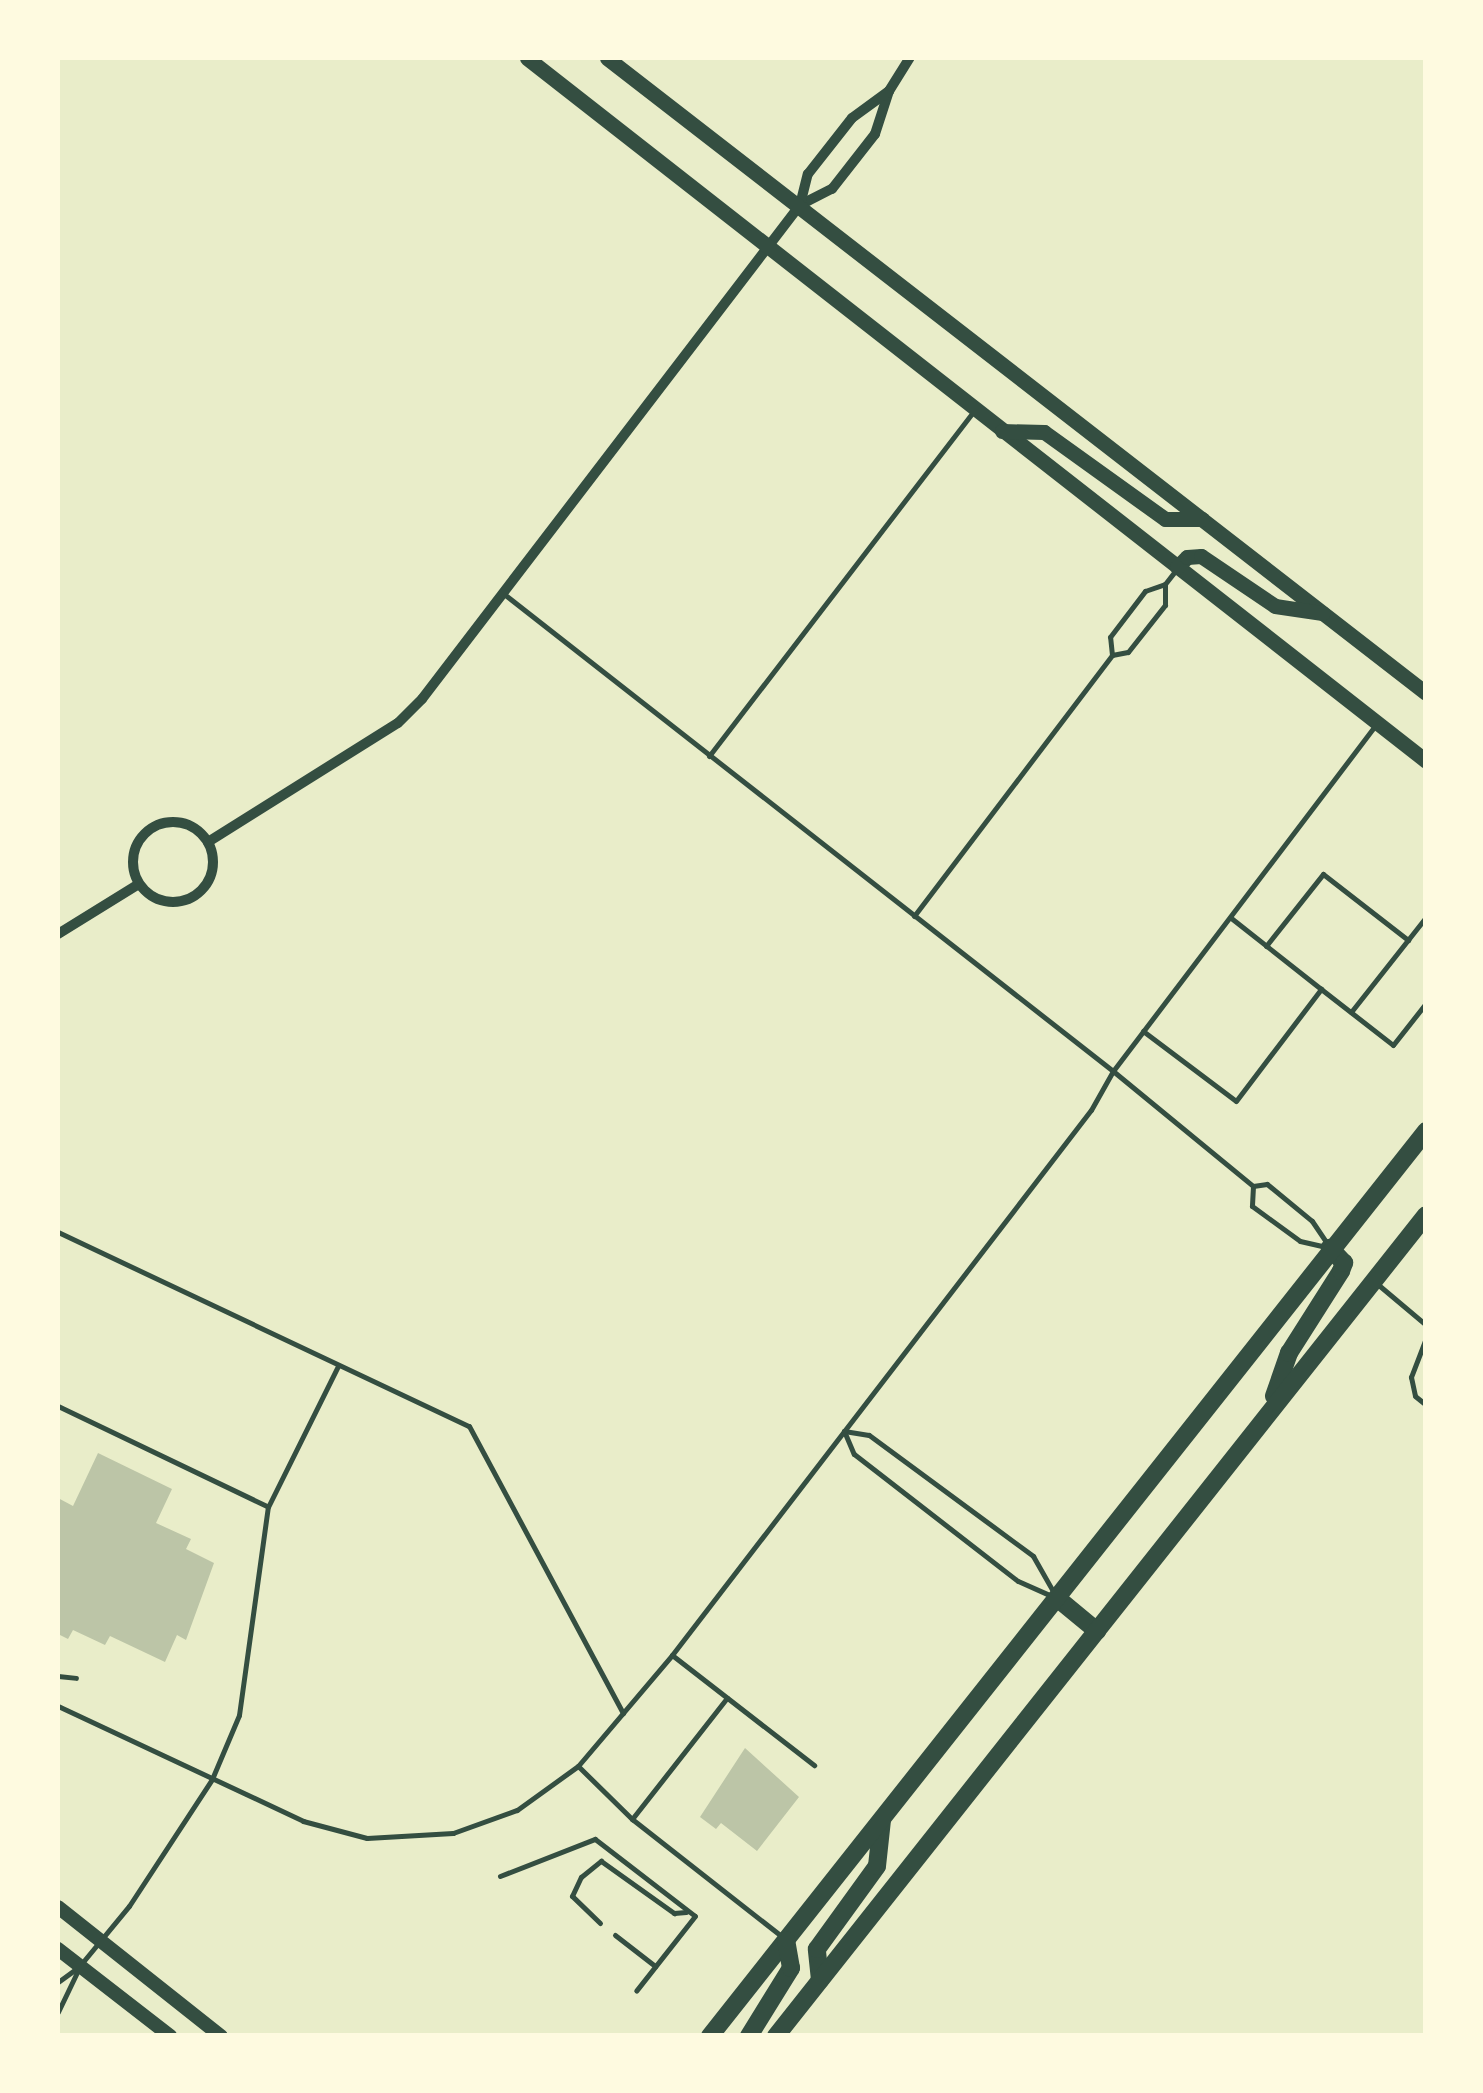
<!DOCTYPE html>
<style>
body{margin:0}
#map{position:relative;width:1483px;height:2093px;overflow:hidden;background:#e9edc9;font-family:"Public Sans",sans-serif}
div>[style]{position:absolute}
.building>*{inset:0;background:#bcc5a7}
.service>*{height:5px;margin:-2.5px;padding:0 2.5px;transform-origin:2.5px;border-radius:2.5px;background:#344e41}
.minor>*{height:10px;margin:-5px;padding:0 5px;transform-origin:5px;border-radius:5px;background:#344e41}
.minor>.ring{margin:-5px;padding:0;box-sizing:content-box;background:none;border:10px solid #344e41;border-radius:50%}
.tertiary>*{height:14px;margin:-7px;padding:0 7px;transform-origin:7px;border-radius:7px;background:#344e41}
.secondary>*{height:15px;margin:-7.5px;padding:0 7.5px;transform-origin:7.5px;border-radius:7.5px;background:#344e41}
.primary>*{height:18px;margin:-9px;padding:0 9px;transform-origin:9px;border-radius:9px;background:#344e41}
span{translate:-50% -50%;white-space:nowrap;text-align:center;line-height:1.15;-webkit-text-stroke:10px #fefae0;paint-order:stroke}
.frame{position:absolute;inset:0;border:60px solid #fefae0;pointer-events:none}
</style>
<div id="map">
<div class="building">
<div style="clip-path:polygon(98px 1453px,172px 1489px,156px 1523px,191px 1539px,186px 1549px,214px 1563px,186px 1640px,177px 1635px,165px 1662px,110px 1636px,105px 1645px,73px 1630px,68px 1639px,58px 1634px,58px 1498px,73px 1506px)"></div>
<div style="clip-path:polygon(745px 1748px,799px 1797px,757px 1851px,721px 1823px,716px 1829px,700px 1817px)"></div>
</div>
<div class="service">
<div style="left:504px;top:594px;width:774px;rotate:38.07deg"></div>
<div style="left:1113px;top:1071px;width:433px;rotate:-52.8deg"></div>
<div style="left:1112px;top:655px;width:16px;rotate:-11deg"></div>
<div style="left:1128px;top:652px;width:60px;rotate:-51.8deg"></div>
<div style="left:1165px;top:605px;width:21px;rotate:-90deg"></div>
<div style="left:709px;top:756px;width:434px;rotate:-52.5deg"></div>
<div style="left:914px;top:916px;width:328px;rotate:-52.8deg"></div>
<div style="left:1112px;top:655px;width:18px;rotate:-96deg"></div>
<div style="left:1110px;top:637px;width:58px;rotate:-52.7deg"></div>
<div style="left:1145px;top:591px;width:21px;rotate:-19deg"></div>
<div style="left:1165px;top:584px;width:16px;rotate:-52deg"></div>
<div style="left:1266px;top:946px;width:92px;rotate:-51.6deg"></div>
<div style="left:1323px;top:874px;width:108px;rotate:37.8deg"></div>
<div style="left:1321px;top:989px;width:91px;rotate:37.9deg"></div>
<div style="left:1393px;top:1045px;width:53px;rotate:-51.8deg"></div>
<div style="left:1351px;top:1012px;width:121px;rotate:-51.7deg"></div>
<div style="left:1143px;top:1031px;width:116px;rotate:37deg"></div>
<div style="left:1236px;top:1101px;width:141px;rotate:-52.8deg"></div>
<div style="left:1321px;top:989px;width:115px;rotate:-141.7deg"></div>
<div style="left:1253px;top:1186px;width:20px;rotate:93deg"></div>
<div style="left:1252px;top:1206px;width:59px;rotate:36.1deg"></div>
<div style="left:1300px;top:1241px;width:28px;rotate:13deg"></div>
<div style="left:58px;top:1232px;width:454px;rotate:25.3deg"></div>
<div style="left:469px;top:1426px;width:326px;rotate:61.8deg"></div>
<div style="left:1375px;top:1282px;width:67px;rotate:40.1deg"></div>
<div style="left:1426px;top:1338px;width:42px;rotate:111deg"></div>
<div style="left:1411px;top:1377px;width:19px;rotate:78deg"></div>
<div style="left:1415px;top:1396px;width:14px;rotate:39deg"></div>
<div style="left:58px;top:1406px;width:232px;rotate:25.6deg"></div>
<div style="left:844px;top:1431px;width:25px;rotate:9deg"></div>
<div style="left:869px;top:1435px;width:204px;rotate:36.4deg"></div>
<div style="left:1033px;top:1556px;width:43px;rotate:60.4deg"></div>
<div style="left:844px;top:1431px;width:25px;rotate:67deg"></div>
<div style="left:854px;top:1454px;width:207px;rotate:37.8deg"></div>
<div style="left:1018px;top:1581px;width:39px;rotate:24deg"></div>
<div style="left:672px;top:1655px;width:687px;rotate:-52.45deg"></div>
<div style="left:1091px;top:1110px;width:45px;rotate:-60.6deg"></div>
<div style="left:1113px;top:1071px;width:181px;rotate:39.4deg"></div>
<div style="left:1253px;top:1186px;width:14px;rotate:-8deg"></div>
<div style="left:1267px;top:1184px;width:58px;rotate:39.4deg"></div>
<div style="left:1312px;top:1221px;width:30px;rotate:56deg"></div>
<div style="left:58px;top:1676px;width:18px;rotate:6deg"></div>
<div style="left:58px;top:1706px;width:271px;rotate:25.1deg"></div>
<div style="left:303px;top:1821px;width:66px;rotate:14.9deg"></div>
<div style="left:367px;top:1838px;width:86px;rotate:-3.3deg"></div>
<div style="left:453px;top:1833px;width:68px;rotate:-19.8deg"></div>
<div style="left:517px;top:1810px;width:75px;rotate:-35.8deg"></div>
<div style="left:578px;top:1766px;width:145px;rotate:-49.7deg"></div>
<div style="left:672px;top:1655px;width:180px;rotate:37.8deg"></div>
<div style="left:578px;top:1766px;width:76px;rotate:44.5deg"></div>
<div style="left:632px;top:1819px;width:193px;rotate:38.1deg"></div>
<div style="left:632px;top:1819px;width:154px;rotate:-51.9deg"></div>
<div style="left:500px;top:1876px;width:102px;rotate:-21.3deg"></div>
<div style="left:595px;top:1839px;width:126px;rotate:37.6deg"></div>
<div style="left:695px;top:1916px;width:95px;rotate:128.2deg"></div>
<div style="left:600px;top:1923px;width:39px;rotate:-136deg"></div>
<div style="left:572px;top:1896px;width:21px;rotate:-65deg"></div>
<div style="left:581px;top:1877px;width:26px;rotate:-39deg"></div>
<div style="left:601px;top:1861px;width:90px;rotate:35.5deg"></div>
<div style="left:674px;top:1913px;width:12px;rotate:-5deg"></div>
<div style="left:615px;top:1935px;width:51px;rotate:37.8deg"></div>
<div style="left:82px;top:1963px;width:74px;rotate:-50.5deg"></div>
<div style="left:129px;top:1906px;width:152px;rotate:-56.8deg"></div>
<div style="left:212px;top:1779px;width:69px;rotate:-67.1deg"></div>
<div style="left:239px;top:1715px;width:210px;rotate:-82.1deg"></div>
<div style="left:268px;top:1507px;width:157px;rotate:-63.6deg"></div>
<div style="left:58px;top:1982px;width:27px;rotate:-36deg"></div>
<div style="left:80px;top:1966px;width:51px;rotate:115.6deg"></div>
</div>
<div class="minor">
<div style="left:800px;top:205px;width:36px;rotate:-27deg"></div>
<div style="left:832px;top:189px;width:70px;rotate:-52deg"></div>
<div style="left:875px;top:134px;width:45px;rotate:-72deg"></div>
<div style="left:889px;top:91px;width:39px;rotate:-58deg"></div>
<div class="ring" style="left:133px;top:822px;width:70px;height:70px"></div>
<div style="left:208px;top:842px;width:224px;rotate:-32.1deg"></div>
<div style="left:398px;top:723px;width:34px;rotate:-45deg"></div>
<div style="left:422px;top:699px;width:622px;rotate:-52.58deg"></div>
<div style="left:800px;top:205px;width:32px;rotate:-76deg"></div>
<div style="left:808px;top:174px;width:71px;rotate:-51.8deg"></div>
<div style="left:852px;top:118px;width:46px;rotate:-36.1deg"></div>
<div style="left:58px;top:934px;width:95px;rotate:-31.7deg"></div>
</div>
<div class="tertiary">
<div style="left:58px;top:1907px;width:208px;rotate:38.4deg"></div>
<div style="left:58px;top:1949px;width:142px;rotate:37.8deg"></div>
</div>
<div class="secondary">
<div style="left:527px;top:58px;width:1141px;rotate:38.02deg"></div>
<div style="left:607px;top:58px;width:1036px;rotate:37.79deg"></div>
<div style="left:1002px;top:431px;width:42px;rotate:1.4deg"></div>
<div style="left:1044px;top:432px;width:149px;rotate:35.7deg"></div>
<div style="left:1165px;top:519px;width:37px"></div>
<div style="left:1177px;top:567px;width:14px;rotate:-45deg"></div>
<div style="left:1187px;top:557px;width:14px;rotate:-4deg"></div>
<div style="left:1201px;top:556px;width:89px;rotate:34deg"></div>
<div style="left:1275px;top:606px;width:48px;rotate:8.5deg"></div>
</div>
<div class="primary">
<div style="left:1274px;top:1396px;width:46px;rotate:-70.8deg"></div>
<div style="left:1289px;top:1353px;width:97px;rotate:-57.6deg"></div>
<div style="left:1341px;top:1271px;width:9px;rotate:-69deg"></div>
<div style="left:1344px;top:1263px;width:21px;rotate:-133deg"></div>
<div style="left:1057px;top:1598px;width:52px;rotate:39.5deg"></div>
<div style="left:820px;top:1980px;width:31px;rotate:-96deg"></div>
<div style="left:817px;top:1949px;width:102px;rotate:-54.1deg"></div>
<div style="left:877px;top:1866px;width:46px;rotate:-83.8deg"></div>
<div style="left:710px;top:2036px;width:1154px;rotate:-51.65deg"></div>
<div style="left:749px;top:2036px;width:80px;rotate:-58.3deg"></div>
<div style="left:791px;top:1968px;width:28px;rotate:-100deg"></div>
<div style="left:776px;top:2036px;width:1047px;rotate:-51.63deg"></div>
</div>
<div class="frame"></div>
</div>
